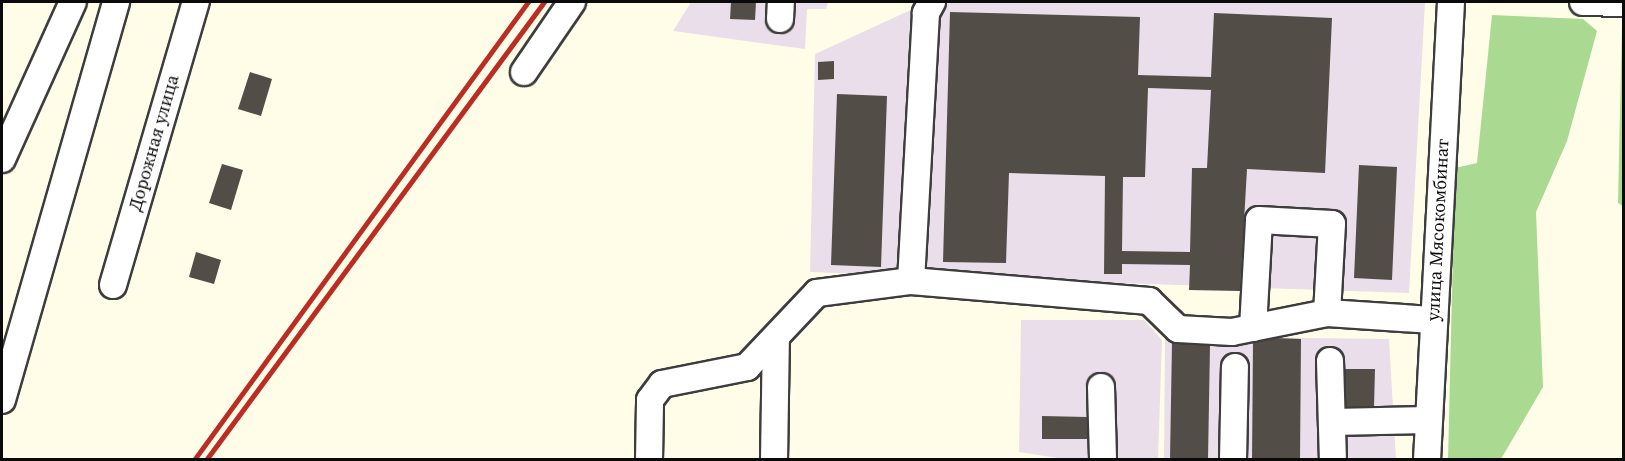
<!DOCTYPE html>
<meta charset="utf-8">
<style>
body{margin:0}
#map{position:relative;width:1625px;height:461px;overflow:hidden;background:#fffde8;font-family:"Source Serif 4",serif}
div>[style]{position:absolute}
.industrial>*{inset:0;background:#eadeea}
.forest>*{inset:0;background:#aad992}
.building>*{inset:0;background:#534d47}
.roads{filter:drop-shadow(2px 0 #3d3d3d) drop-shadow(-2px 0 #3d3d3d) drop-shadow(0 2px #3d3d3d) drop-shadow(0 -2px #3d3d3d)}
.minor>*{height:26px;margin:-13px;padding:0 13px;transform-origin:13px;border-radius:13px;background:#fff}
.rail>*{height:4.5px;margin:-2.25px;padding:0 2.25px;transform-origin:2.25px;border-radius:2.25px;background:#bb2c22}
span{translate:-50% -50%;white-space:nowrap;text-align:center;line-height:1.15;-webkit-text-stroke:6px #fff;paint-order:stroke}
.street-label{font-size:18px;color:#0a0a0a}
.frame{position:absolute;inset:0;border:3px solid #0a0a0a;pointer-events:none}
</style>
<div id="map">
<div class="industrial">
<div style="clip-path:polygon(691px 2px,828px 2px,826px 9px,807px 9px,805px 49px,673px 31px)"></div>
<div style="clip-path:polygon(916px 2px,1425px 2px,1409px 293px,810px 272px,815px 54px,915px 8px)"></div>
<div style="clip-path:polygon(1021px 320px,1144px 320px,1162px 340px,1158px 459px,1064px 459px,1019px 452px)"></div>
<div style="clip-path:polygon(1165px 336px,1389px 339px,1396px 459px,1164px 460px)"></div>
</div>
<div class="forest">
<div style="clip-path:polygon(1492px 15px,1583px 19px,1597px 31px,1567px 141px,1536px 212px,1543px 387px,1501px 459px,1448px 460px,1455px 168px,1477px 163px)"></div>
<div style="clip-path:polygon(1622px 24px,1624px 24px,1623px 206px,1618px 203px)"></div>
</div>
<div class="building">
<div style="clip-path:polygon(731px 2px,756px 2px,755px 20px,730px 19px)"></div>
<div style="clip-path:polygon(evenodd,950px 12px,1140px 17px,1138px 75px,1211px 77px,1214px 13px,1332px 18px,1325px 173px,1247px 169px,1240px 291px,1189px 290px,1190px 265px,1122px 264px,1122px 274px,1104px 274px,1105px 176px,1009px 173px,1006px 263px,943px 262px,950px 12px,1148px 88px,1211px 90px,1207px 168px,1192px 168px,1190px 252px,1122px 251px,1123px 177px,1145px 177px,1148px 88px)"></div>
<div style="clip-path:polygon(834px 61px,834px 79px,818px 80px,818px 62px)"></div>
<div style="clip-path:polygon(250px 72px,272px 79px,261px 116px,238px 109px)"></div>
<div style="clip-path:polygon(837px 94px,887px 96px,881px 267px,831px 265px)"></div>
<div style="clip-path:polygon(222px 164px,243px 170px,231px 210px,209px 203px)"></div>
<div style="clip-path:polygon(1359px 165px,1397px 167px,1392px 280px,1354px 278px)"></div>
<div style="clip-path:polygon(196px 252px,221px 260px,214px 284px,189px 277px)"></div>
<div style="clip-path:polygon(1276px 338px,1301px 339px,1300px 459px,1252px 459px,1253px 343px)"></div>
<div style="clip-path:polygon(1172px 342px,1210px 346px,1208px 459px,1170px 459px)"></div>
<div style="clip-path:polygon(1345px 369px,1375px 369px,1374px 406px,1346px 407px)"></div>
<div style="clip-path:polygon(1042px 416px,1087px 417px,1087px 439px,1042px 439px)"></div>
</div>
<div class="roads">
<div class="minor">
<div style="left:932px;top:2px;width:13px;rotate:119deg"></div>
<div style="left:926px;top:13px;width:268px;rotate:93.2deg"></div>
<div style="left:911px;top:281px;width:239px;rotate:4.8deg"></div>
<div style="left:1149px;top:301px;width:40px;rotate:44deg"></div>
<div style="left:1178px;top:329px;width:54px;rotate:3.2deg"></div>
<div style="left:1232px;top:332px;width:97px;rotate:-11.3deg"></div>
<div style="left:1327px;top:313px;width:105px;rotate:3.8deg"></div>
<div style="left:1583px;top:2px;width:41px;rotate:1.4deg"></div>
<div style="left:780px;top:19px;width:17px;rotate:-87deg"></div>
<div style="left:524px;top:72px;width:85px;rotate:-55.6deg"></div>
<div style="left:2px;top:159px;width:172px;rotate:-65.7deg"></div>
<div style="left:113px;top:285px;width:295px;rotate:-73.7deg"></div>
<div style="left:1253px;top:328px;width:108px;rotate:-86.8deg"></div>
<div style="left:1259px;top:220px;width:73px;rotate:3.1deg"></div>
<div style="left:1332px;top:224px;width:89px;rotate:93.2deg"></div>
<div style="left:1330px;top:361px;width:99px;rotate:88.3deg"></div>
<div style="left:1101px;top:387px;width:73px;rotate:88.4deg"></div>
<div style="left:2px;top:400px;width:414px;rotate:-74deg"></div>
<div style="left:1332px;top:422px;width:96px;rotate:-1.2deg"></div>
<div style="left:649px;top:460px;width:60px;rotate:-89deg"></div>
<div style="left:650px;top:400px;width:20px;rotate:-53deg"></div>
<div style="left:662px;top:384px;width:87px;rotate:-11.3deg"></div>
<div style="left:747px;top:367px;width:102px;rotate:-46.6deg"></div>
<div style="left:817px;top:293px;width:95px;rotate:-7.3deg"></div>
<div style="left:774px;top:460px;width:121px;rotate:-89.1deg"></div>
<div style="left:1233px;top:460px;width:93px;rotate:-88.8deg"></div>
<div style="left:1427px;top:460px;width:459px;rotate:-87deg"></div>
</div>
</div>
<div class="rail">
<div style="left:194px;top:460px;width:567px;rotate:-53.9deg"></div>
<div style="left:206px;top:460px;width:569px;rotate:-53.57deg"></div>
</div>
<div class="street-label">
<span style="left:154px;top:143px;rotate:-74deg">Дорожная улица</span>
<span style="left:1438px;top:230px;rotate:-87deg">улица Мясокомбинат</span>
</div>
<div class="frame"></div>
</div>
